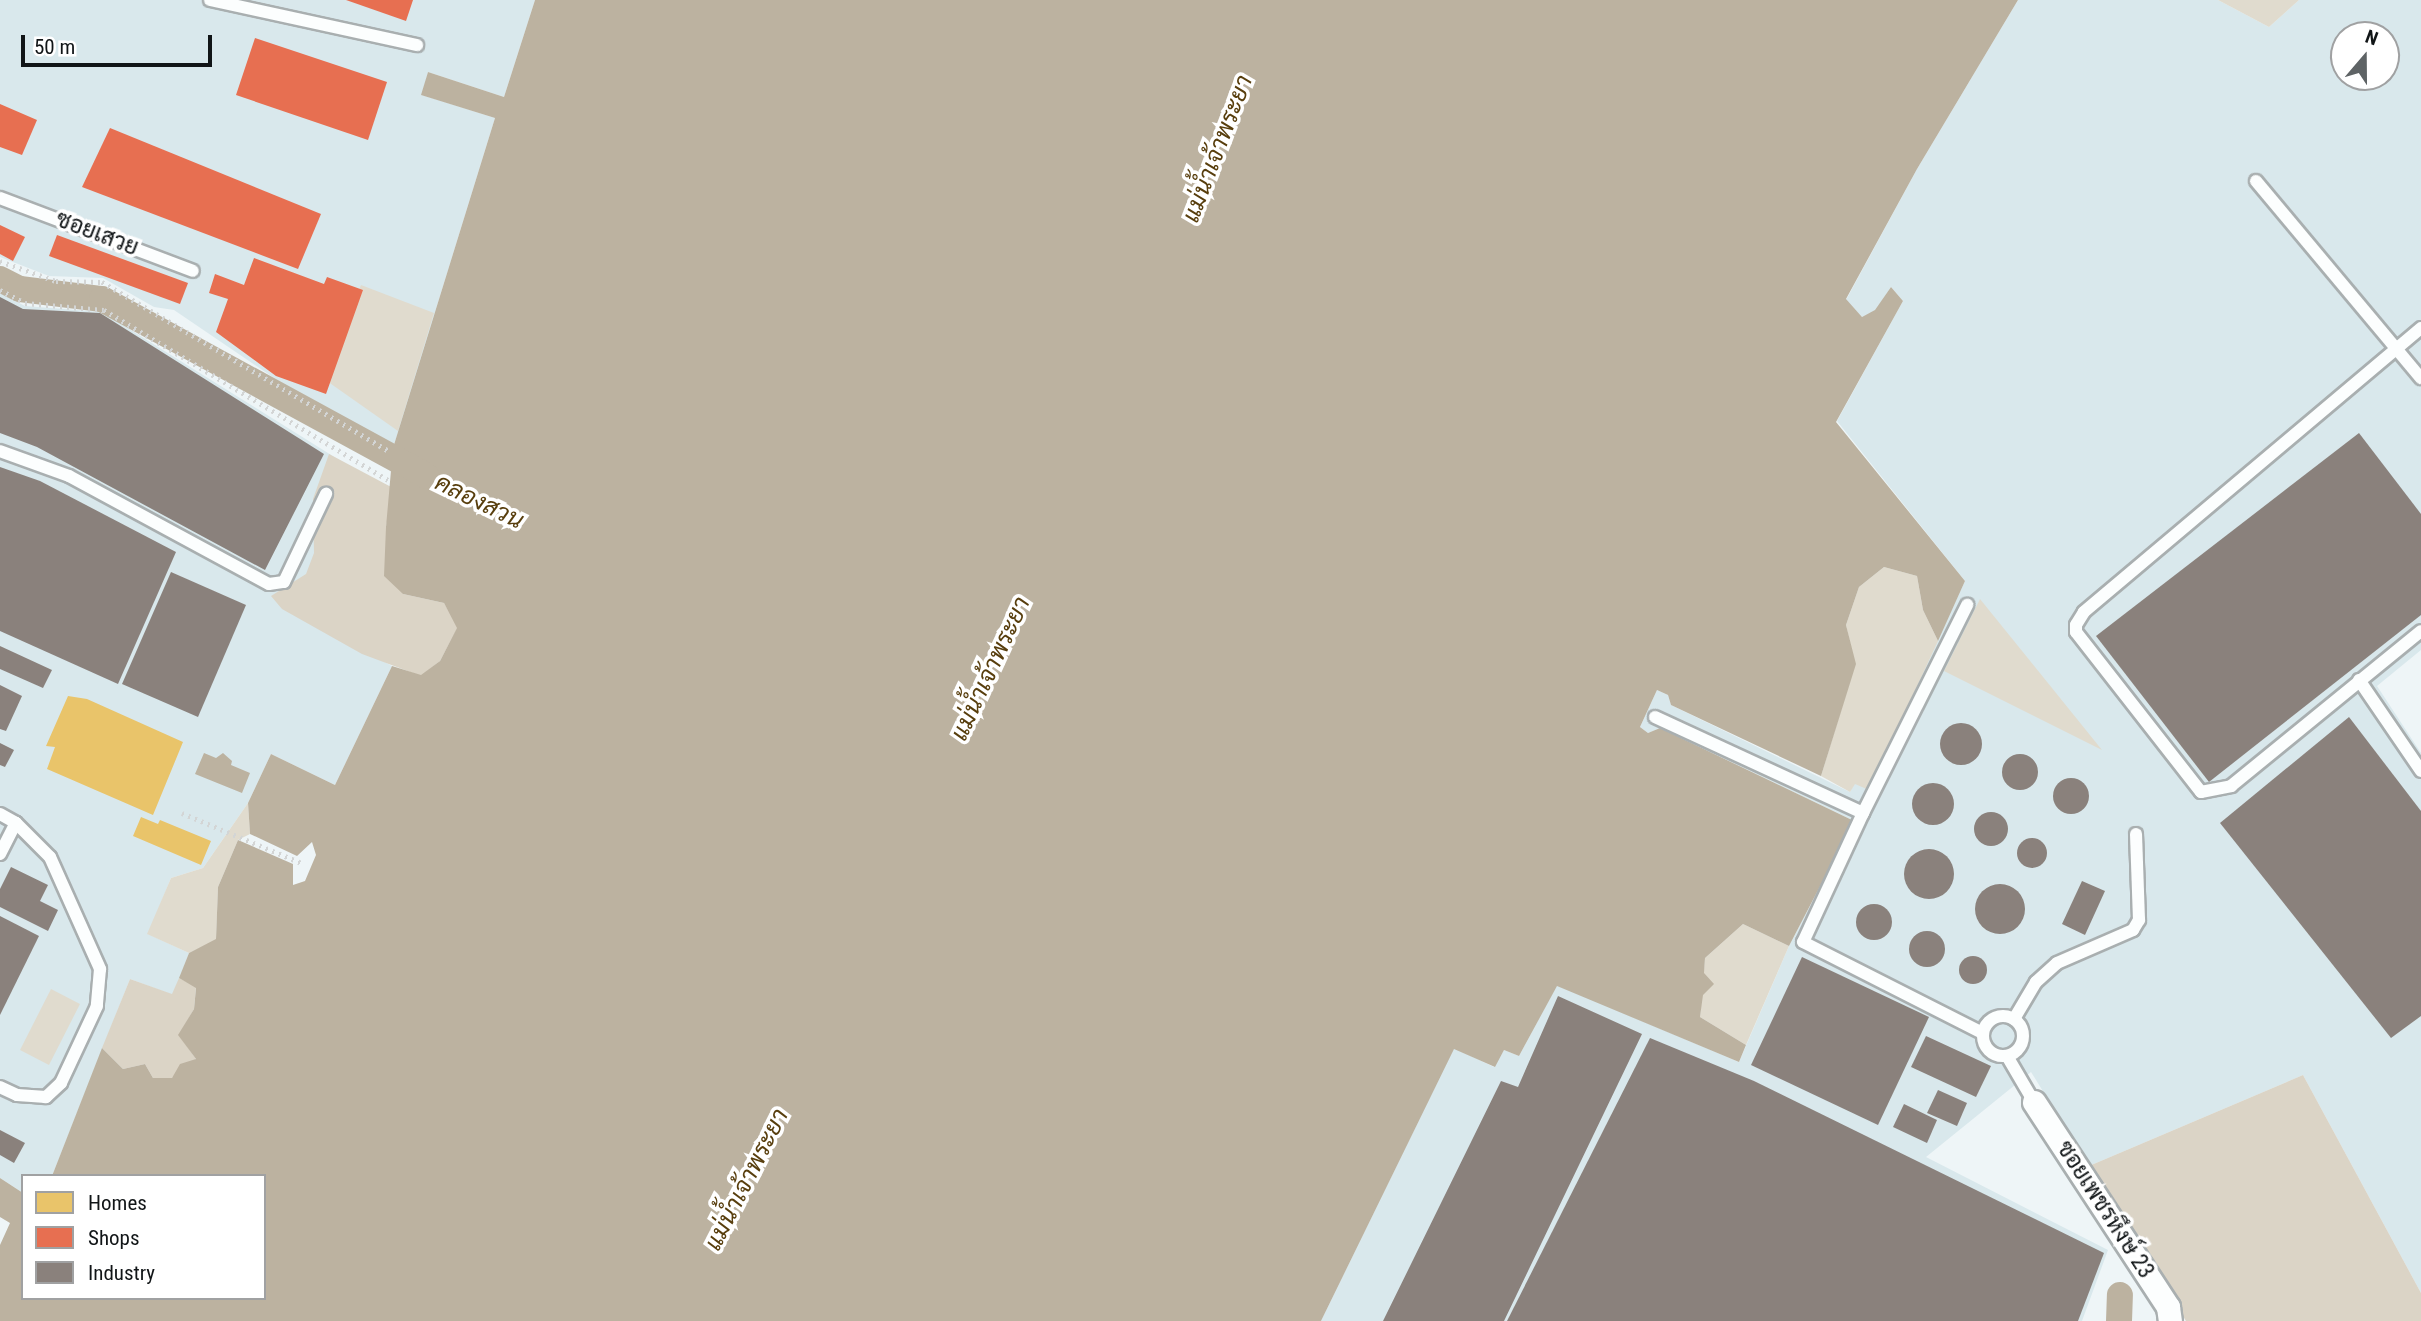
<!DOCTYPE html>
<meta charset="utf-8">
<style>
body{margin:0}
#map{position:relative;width:2421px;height:1321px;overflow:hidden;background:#eef5f7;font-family:"Roboto Condensed",Sarabun,sans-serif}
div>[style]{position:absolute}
.built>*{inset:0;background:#d9e8ec}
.green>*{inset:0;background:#e0dbce}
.forest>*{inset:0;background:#dbd4c6}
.water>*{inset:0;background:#bcb2a0}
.homes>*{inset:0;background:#e9c46a}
.shops>*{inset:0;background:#e76f51}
.industry>*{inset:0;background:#8a817c}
.round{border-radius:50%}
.canal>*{height:26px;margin:-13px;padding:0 13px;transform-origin:13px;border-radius:13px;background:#bcb2a0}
.path>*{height:4.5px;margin-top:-2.25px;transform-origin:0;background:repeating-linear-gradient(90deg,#d3d5d5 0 2px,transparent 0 7px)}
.roads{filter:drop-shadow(2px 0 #a9afb0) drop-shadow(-2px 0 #a9afb0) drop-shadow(0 2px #a9afb0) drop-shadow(0 -2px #a9afb0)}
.service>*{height:12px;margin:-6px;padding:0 6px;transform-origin:6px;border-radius:6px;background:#fcfefe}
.service>.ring{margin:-6px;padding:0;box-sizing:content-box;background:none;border:12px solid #fcfefe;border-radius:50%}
.minor>*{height:23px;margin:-11.5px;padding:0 11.5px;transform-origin:11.5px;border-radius:11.5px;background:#fcfefe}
span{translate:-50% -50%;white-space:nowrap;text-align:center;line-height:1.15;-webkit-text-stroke:7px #fff;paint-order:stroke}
.street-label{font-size:23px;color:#111517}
.water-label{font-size:24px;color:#583e0d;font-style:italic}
.legend{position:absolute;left:21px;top:1174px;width:245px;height:126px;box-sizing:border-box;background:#fff;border:2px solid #a0a1a2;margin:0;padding:9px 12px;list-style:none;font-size:21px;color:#111517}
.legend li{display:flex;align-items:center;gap:14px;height:35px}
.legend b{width:35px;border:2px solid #a0a1a2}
.north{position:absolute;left:2330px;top:21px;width:70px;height:70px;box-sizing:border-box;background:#fff;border:2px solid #a0a1a2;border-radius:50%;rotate:20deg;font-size:19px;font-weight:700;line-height:28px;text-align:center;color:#111517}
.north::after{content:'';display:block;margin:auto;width:24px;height:32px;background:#5e6365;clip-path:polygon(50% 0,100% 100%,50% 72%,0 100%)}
.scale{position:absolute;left:21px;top:35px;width:191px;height:32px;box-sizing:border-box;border:4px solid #111517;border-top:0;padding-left:9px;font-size:21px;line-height:24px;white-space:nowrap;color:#111517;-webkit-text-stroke:5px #fff;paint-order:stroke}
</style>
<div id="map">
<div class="built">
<div style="clip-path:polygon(0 0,535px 0,504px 97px,428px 72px,422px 95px,495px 118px,393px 448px,277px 380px,174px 310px,154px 307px,103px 278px,49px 276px,0 257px)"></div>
<div style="clip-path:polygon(evenodd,2018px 0,2218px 0,2269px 27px,2299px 0,2421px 0,2421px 650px,2377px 686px,2421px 753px,2421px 1293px,2303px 1075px,2089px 1166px,2031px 1072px,1926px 1157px,2108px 1250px,2082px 1321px,1321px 1321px,1454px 1048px,1494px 1067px,1504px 1050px,1519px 1056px,1557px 985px,1739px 1062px,1789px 946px,1854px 821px,1660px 728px,1648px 733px,1640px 727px,1657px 690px,1668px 695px,1671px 705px,1850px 792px,1854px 783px,1869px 789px,1965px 581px,1837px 421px,1903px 301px,1891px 287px,1875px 311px,1862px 317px,1846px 300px,1917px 169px,2018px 0,2344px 35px,2386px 35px,2386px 77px,2344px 77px,2344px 35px)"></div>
<div style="clip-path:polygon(0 293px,25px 306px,102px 312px,360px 473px,393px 488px,329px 631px,392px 666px,335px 785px,271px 754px,248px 803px,203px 868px,171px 878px,148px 934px,189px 953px,173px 995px,130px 979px,52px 1176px,23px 1176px,23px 1193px,0 1178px)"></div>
</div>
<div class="green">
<div style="clip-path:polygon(2218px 0,2299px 0,2269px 27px)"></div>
<div style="clip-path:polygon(361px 285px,434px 313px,398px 431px,324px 379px)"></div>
<div style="clip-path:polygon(1884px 567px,1917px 576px,1923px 610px,1938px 641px,1869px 790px,1855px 784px,1850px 792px,1821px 776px,1855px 664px,1846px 625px,1859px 587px)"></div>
<div style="clip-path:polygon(1980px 599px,2102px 750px,1944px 671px)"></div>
<div style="clip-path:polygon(248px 803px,250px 834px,238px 840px,218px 887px,216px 940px,189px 953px,147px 934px,171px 878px,203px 868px)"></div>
<div style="clip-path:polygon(1743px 924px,1789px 946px,1746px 1045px,1700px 1017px,1705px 958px)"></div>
<div style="clip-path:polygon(51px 989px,80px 1004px,49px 1065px,20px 1050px)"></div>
</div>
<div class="forest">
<div style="clip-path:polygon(329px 454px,393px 488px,386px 527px,403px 594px,444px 603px,458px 627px,440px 661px,421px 676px,362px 654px,282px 609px,271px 596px,306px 574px,314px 553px,313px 499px)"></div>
<div style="clip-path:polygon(179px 978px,196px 987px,194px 1009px,179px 1035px,196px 1059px,172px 1078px,153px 1078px,145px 1064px,123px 1069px,102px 1048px,130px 979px,172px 994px)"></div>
<div style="clip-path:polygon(2303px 1075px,2421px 1293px,2421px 1321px,2186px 1321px,2089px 1166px)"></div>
</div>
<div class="water">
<div style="clip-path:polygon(535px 0,2018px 0,1917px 169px,1846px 299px,1862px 317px,1875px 310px,1891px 287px,1903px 301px,1836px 422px,1965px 581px,1938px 641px,1923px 610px,1917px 576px,1884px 567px,1859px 587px,1846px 625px,1856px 664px,1821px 776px,1671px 705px,1668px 695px,1657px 690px,1640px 727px,1648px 733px,1660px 728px,1854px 821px,1789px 946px,1743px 924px,1705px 958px,1704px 973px,1714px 984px,1703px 995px,1700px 1017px,1746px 1045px,1739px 1062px,1557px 986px,1519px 1056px,1504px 1050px,1495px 1067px,1454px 1049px,1321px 1321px,0 1321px,0 1245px,10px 1223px,0 1217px,0 1178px,23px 1193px,23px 1298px,264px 1298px,264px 1176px,52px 1176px,102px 1048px,123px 1069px,145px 1064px,153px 1078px,172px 1078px,180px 1064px,196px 1059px,178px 1035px,194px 1009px,196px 988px,179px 978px,189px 953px,216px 939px,218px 887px,238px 840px,293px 864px,293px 885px,305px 881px,316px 855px,312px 842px,297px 856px,250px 834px,248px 803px,271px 754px,335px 785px,392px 666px,421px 675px,440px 661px,457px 628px,444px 603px,403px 594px,384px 576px,386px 527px,393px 448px,495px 118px,421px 95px,428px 72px,504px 97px)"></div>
<div style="clip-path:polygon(204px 753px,216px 758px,223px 753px,232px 761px,231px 765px,250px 773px,242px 793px,195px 774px)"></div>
</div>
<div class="homes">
<div style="clip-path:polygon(68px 696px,87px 699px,183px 742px,153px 815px,47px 769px,55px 747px,46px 746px)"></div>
<div style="clip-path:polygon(141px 817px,158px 824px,160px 820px,211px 841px,201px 865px,133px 836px)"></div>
</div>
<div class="shops">
<div style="clip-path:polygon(346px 0,413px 0,406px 21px)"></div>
<div style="clip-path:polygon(255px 38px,387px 82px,368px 140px,236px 95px)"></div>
<div style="clip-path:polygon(0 104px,37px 120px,22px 155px,0 147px)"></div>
<div style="clip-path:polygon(110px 128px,321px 214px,298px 269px,82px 187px)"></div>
<div style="clip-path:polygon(0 225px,25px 237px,13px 261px,0 254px)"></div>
<div style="clip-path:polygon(57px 235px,188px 283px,180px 304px,49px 256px)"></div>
<div style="clip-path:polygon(254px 258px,324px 284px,327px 277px,363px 290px,326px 394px,276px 376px,216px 332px,228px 299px,209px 293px,215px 274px,244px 285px)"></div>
</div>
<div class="industry">
<div style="clip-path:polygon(0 297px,23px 309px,100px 313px,324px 454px,265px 570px,37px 447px,0 433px)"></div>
<div style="clip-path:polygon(2359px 433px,2421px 514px,2421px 615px,2209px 782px,2096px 636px)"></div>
<div style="clip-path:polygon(0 467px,40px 481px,176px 552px,118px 684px,0 631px)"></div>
<div style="clip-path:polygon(171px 572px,246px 605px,198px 717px,122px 684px)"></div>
<div style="clip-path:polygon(0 646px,52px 670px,43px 688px,0 669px)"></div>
<div style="clip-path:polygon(0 685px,22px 696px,6px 731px,0 729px)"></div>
<div style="clip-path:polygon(2349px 717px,2421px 811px,2421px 1016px,2391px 1038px,2220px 823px)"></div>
<div class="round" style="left:1940px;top:723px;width:42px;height:42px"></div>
<div style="clip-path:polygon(0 743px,14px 750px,5px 767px,0 765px)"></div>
<div class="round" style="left:2002px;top:754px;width:36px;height:36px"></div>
<div class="round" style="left:2053px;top:778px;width:36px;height:36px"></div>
<div class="round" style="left:1912px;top:783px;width:42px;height:42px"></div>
<div class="round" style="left:1974px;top:812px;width:34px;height:34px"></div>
<div class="round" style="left:2017px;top:838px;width:30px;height:30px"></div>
<div class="round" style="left:1904px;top:849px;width:50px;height:50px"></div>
<div style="clip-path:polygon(11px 867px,48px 885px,40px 901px,58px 910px,48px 931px,0 907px,0 889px)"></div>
<div style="clip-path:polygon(2082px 881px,2105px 891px,2085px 935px,2062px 924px)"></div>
<div class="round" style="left:1975px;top:884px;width:50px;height:50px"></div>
<div class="round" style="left:1856px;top:904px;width:36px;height:36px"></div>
<div style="clip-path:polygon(0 916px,39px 936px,0 1015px)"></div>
<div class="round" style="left:1909px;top:931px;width:36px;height:36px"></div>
<div class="round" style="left:1959px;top:956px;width:28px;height:28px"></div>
<div style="clip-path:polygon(1802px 957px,1929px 1017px,1878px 1125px,1751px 1065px)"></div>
<div style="clip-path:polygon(1558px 996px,1642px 1034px,1504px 1321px,1383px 1321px,1501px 1081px,1518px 1087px)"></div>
<div style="clip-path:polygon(1926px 1036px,1991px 1066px,1976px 1097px,1911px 1067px)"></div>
<div style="clip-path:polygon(1650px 1038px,1754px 1081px,2104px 1253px,2078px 1321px,1507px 1321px)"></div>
<div style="clip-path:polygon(1938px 1090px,1967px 1103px,1957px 1126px,1927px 1113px)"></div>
<div style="clip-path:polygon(1904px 1104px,1937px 1120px,1927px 1143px,1893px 1127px)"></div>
<div style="clip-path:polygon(0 1130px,25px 1143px,14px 1163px,0 1155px)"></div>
</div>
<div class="canal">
<div style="left:0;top:279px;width:22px;rotate:27deg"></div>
<div style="left:20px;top:289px;width:83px;rotate:7deg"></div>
<div style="left:102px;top:299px;width:369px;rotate:28.6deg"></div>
<div style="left:2119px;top:1321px;width:26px;rotate:-88deg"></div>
</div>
<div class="path">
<div style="left:0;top:261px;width:59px;rotate:19.7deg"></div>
<div style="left:56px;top:281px;width:46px;rotate:1.2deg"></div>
<div style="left:102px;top:282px;width:333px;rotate:30.5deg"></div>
<div style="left:0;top:290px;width:28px;rotate:27deg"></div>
<div style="left:25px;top:303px;width:79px;rotate:5.1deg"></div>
<div style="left:104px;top:310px;width:331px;rotate:30.9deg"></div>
<div style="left:182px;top:813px;width:132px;rotate:22.7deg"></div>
</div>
<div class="roads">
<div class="service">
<div style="left:210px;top:0;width:212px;rotate:12.3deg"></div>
<div style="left:2256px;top:181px;width:257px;rotate:50.1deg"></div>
<div style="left:0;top:198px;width:206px;rotate:20.7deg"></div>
<div style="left:2421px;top:328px;width:441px;rotate:139.9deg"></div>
<div style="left:2084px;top:612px;width:15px;rotate:122deg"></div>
<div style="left:2076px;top:625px;width:7px;rotate:90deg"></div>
<div style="left:2076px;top:632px;width:203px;rotate:52deg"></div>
<div style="left:2201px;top:792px;width:31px;rotate:-11deg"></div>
<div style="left:2231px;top:786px;width:245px;rotate:-39.2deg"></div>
<div style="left:0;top:451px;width:73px;rotate:19.9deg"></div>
<div style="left:69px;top:476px;width:227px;rotate:28.4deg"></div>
<div style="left:269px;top:584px;width:15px;rotate:-8deg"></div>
<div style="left:284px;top:582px;width:98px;rotate:-64.5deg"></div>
<div style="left:2359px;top:680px;width:110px;rotate:55.7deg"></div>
<div style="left:1655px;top:717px;width:229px;rotate:24.8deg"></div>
<div style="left:1863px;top:813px;width:142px;rotate:114.9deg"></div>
<div style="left:1803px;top:942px;width:201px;rotate:26.9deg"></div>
<div style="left:1863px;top:813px;width:233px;rotate:-63.4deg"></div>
<div style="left:0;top:814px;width:18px;rotate:29deg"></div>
<div style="left:16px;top:823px;width:48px;rotate:45deg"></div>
<div style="left:50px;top:857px;width:123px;rotate:65.9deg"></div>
<div style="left:100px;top:969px;width:37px;rotate:95deg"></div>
<div style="left:97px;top:1006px;width:85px;rotate:115.1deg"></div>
<div style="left:61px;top:1083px;width:21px;rotate:137deg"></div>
<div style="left:46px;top:1097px;width:29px;rotate:-176deg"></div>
<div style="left:17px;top:1095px;width:19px;rotate:-155deg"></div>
<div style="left:0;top:854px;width:35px;rotate:-63deg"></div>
<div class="ring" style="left:1983px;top:1016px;width:28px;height:28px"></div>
<div style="left:2014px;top:1019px;width:43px;rotate:-59.3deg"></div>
<div style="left:2036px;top:982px;width:28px;rotate:-42deg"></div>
<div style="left:2057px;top:963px;width:83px;rotate:-23.5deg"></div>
<div style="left:2133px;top:930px;width:12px;rotate:-59deg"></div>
<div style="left:2139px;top:920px;width:86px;rotate:-92deg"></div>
<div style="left:2007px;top:1056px;width:53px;rotate:59.6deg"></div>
</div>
<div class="minor">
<div style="left:2034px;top:1102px;width:245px;rotate:56.8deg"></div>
<div style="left:2168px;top:1307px;width:14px;rotate:82deg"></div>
</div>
</div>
<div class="street-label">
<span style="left:97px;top:234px;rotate:21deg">ซอยเสวย</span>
<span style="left:2105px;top:1210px;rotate:57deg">ซอยเพชรหึงษ์ 23</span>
</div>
<div class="water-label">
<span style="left:1218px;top:149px;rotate:-69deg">แม่น้ำเจ้าพระยา</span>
<span style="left:479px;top:502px;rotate:26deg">คลองสวน</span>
<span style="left:991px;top:669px;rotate:-65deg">แม่น้ำเจ้าพระยา</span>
<span style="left:747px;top:1180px;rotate:-63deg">แม่น้ำเจ้าพระยา</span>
</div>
<ul class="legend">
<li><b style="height:19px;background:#e9c46a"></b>Homes</li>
<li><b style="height:19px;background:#e76f51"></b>Shops</li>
<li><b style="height:19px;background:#8a817c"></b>Industry</li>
</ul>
<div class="north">N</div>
<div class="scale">50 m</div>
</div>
